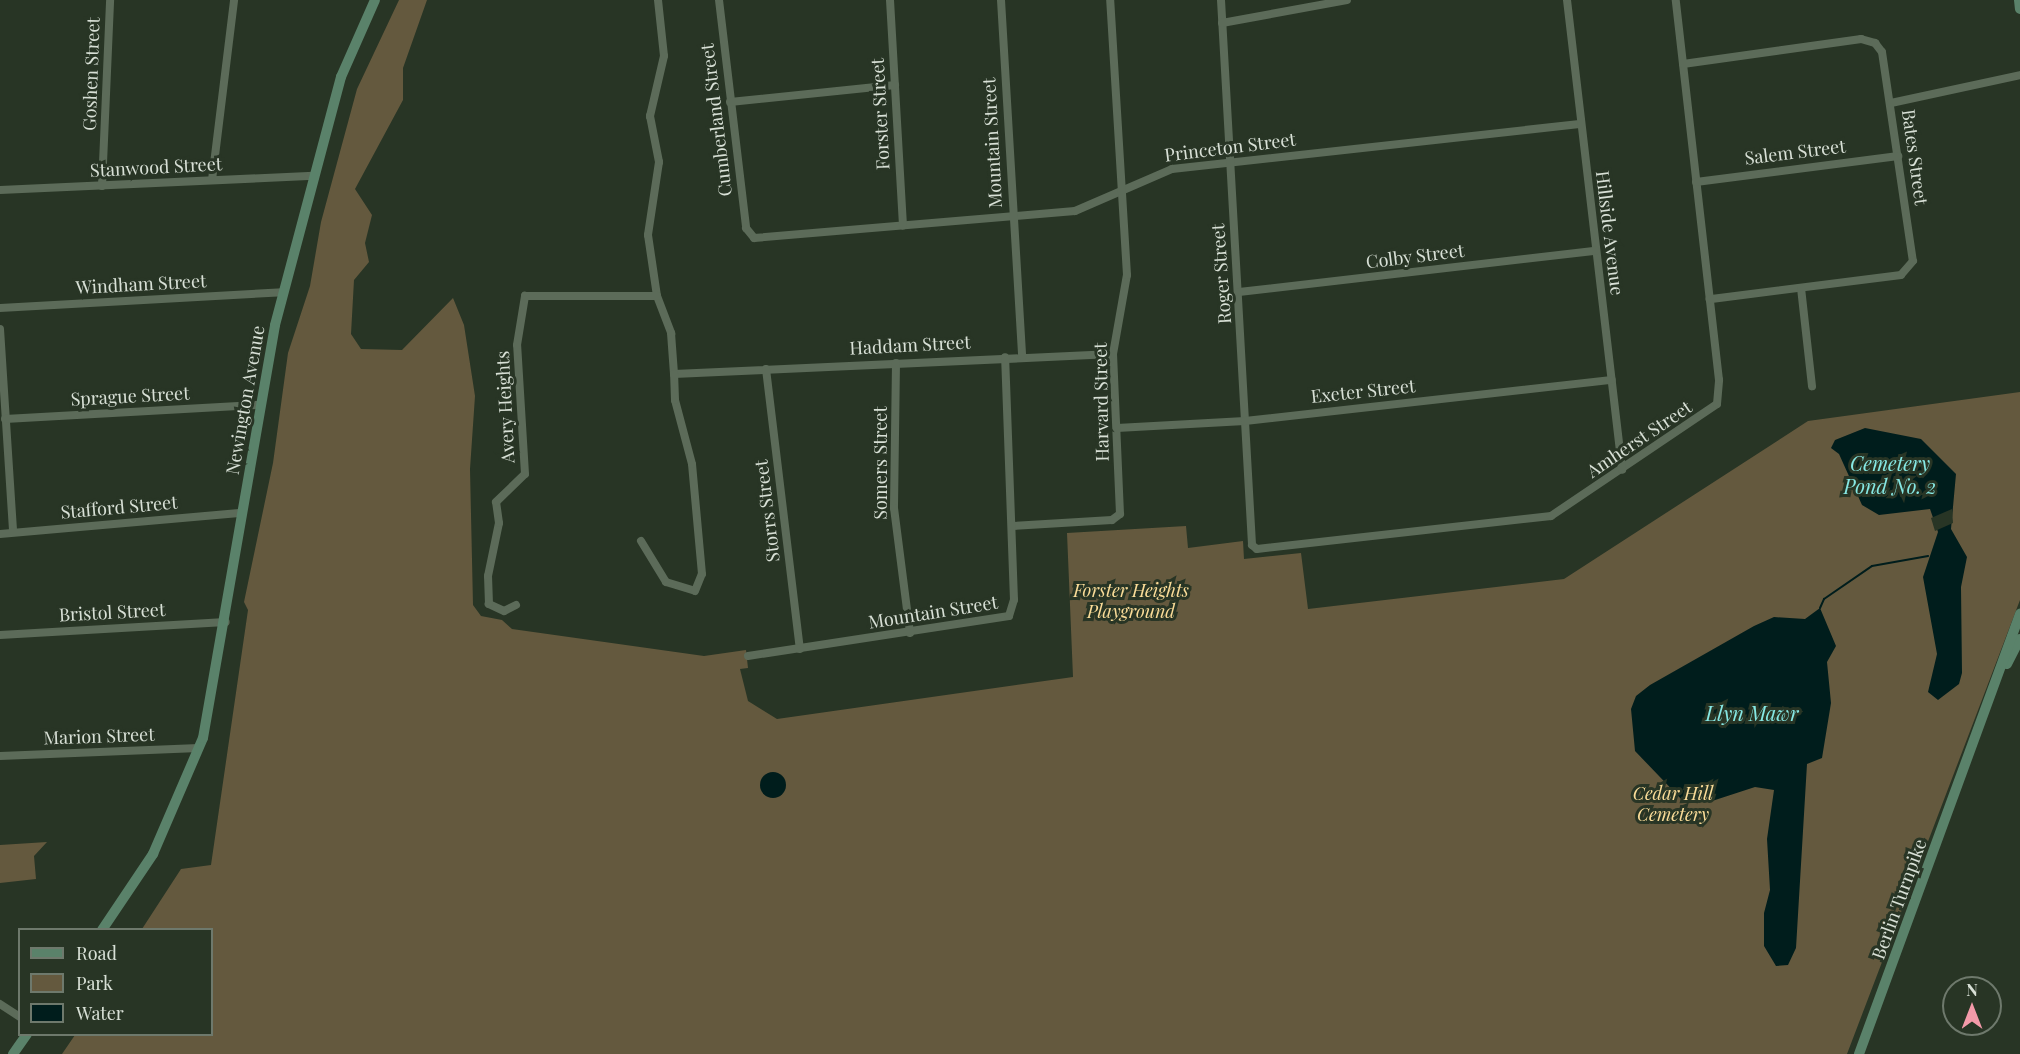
<!DOCTYPE html>
<style>
body{margin:0}
#map{position:relative;width:2020px;height:1054px;overflow:hidden;background:#283525;font-family:"Playfair Display",serif}
div>[style]{position:absolute}
.green>*{inset:0;background:#64593e}
.water>*{inset:0;background:#001d1c}
.round{border-radius:50%}
.pier>*{inset:0;background:#283525}
.stream>*{height:2px;margin:-1px;padding:0 1px;transform-origin:1px;border-radius:1px;background:#001d1c}
.street>*{height:8px;margin:-4px;padding:0 4px;transform-origin:4px;border-radius:4px;background:#5c6b59}
.secondary>*{height:10px;margin:-5px;padding:0 5px;transform-origin:5px;border-radius:5px;background:#5a826a}
span{translate:-50% -50%;white-space:nowrap;text-align:center;line-height:1.15;-webkit-text-stroke:6px #283525;paint-order:stroke}
.street-label{font-size:18px;color:#d8e0d6}
.park-label{font-size:18px;color:#fadc98;font-style:italic}
.water-label{font-size:20px;color:#86e8e4;font-style:italic}
.legend{position:absolute;left:18px;top:928px;width:195px;height:108px;box-sizing:border-box;background:#283525;border:2px solid #6e796c;margin:0;padding:8px 10px;list-style:none;font-size:18px;color:#d8e0d6}
.legend li{display:flex;align-items:center;gap:12px;height:30px}
.legend b{width:30px;border:2px solid #6e796c}
.north{position:absolute;left:1942px;top:976px;width:60px;height:60px;box-sizing:border-box;background:#283525;border:2px solid #6e796c;border-radius:50%;rotate:0deg;font-size:16px;font-weight:700;line-height:24px;text-align:center;color:#d8e0d6}
.north::after{content:'';display:block;margin:auto;width:21px;height:27px;background:#f39aa9;clip-path:polygon(50% 0,100% 100%,50% 72%,0 100%)}
</style>
<div id="map">
<div class="green">
<div style="clip-path:polygon(399px 0,427px 0,403px 68px,403px 100px,355px 189px,372px 215px,365px 243px,369px 262px,354px 280px,351px 334px,361px 349px,402px 350px,453px 298px,464px 325px,475px 396px,470px 469px,473px 605px,481px 616px,502px 620px,512px 629px,704px 656px,746px 650px,748px 668px,740px 669px,748px 701px,777px 719px,1073px 677px,1067px 533px,1186px 526px,1188px 548px,1243px 541px,1244px 559px,1301px 553px,1308px 609px,1564px 579px,1808px 421px,2020px 392px,2020px 600px,1847px 1054px,62px 1054px,75px 1035px,212px 1034px,212px 930px,142px 929px,181px 869px,211px 865px,248px 610px,244px 602px,273px 463px,288px 353px,310px 286px,321px 222px,357px 89px)"></div>
<div style="clip-path:polygon(47px 842px,34px 856px,36px 879px,0 883px,0 845px)"></div>
</div>
<div class="water">
<div style="clip-path:polygon(1865px 428px,1921px 439px,1956px 474px,1951px 529px,1967px 557px,1961px 587px,1962px 673px,1959px 684px,1938px 700px,1928px 692px,1937px 654px,1923px 577px,1938px 532px,1930px 509px,1879px 515px,1862px 505px,1839px 454px,1831px 448px,1835px 440px)"></div>
<div style="clip-path:polygon(1820px 608px,1836px 646px,1827px 662px,1831px 703px,1822px 758px,1807px 764px,1796px 948px,1788px 965px,1776px 966px,1764px 946px,1764px 913px,1770px 890px,1767px 839px,1774px 790px,1755px 787px,1709px 802px,1683px 801px,1635px 751px,1631px 709px,1636px 696px,1650px 685px,1754px 626px,1774px 617px,1805px 619px)"></div>
<div class="round" style="left:760px;top:772px;width:26px;height:26px"></div>
</div>
<div class="pier">
<div style="clip-path:polygon(1952px 509px,1953px 523px,1935px 531px,1931px 518px)"></div>
</div>
<div class="stream">
<div style="left:1820px;top:608px;width:10px;rotate:-66deg"></div>
<div style="left:1824px;top:599px;width:58px;rotate:-34.5deg"></div>
<div style="left:1872px;top:566px;width:57px;rotate:-10.1deg"></div>
</div>
<div class="street">
<div style="left:658px;top:0;width:56px;rotate:83.9deg"></div>
<div style="left:664px;top:56px;width:62px;rotate:103.1deg"></div>
<div style="left:650px;top:116px;width:47px;rotate:78.9deg"></div>
<div style="left:659px;top:162px;width:74px;rotate:98.6deg"></div>
<div style="left:648px;top:235px;width:62px;rotate:81.6deg"></div>
<div style="left:657px;top:296px;width:40px;rotate:69deg"></div>
<div style="left:671px;top:333px;width:41px;rotate:85.8deg"></div>
<div style="left:674px;top:374px;width:439px;rotate:-2.6deg"></div>
<div style="left:719px;top:0;width:230px;rotate:83.2deg"></div>
<div style="left:746px;top:228px;width:13px;rotate:51deg"></div>
<div style="left:754px;top:238px;width:322px;rotate:-4.8deg"></div>
<div style="left:1075px;top:211px;width:106px;rotate:-23.4deg"></div>
<div style="left:1172px;top:169px;width:410px;rotate:-6.3deg"></div>
<div style="left:890px;top:0;width:226px;rotate:86.7deg"></div>
<div style="left:1001px;top:0;width:357px;rotate:86.6deg"></div>
<div style="left:1221px;top:0;width:546px;rotate:86.74deg"></div>
<div style="left:1252px;top:545px;width:6px;rotate:39deg"></div>
<div style="left:1257px;top:549px;width:296px;rotate:-6.4deg"></div>
<div style="left:1551px;top:516px;width:200px;rotate:-34deg"></div>
<div style="left:1717px;top:404px;width:24px;rotate:-85deg"></div>
<div style="left:1719px;top:380px;width:382px;rotate:-96.5deg"></div>
<div style="left:1567px;top:0;width:473px;rotate:83.3deg"></div>
<div style="left:1222px;top:23px;width:127px;rotate:-10.4deg"></div>
<div style="left:1683px;top:64px;width:180px;rotate:-8deg"></div>
<div style="left:1861px;top:39px;width:15px;rotate:16deg"></div>
<div style="left:1875px;top:43px;width:11px;rotate:52deg"></div>
<div style="left:1882px;top:52px;width:211px;rotate:81.6deg"></div>
<div style="left:1913px;top:261px;width:18px;rotate:131deg"></div>
<div style="left:1901px;top:275px;width:193px;rotate:172.8deg"></div>
<div style="left:730px;top:102px;width:166px;rotate:-5.9deg"></div>
<div style="left:1891px;top:103px;width:132px;rotate:-12.2deg"></div>
<div style="left:212px;top:180px;width:181px;rotate:-83deg"></div>
<div style="left:1696px;top:182px;width:204px;rotate:-7.3deg"></div>
<div style="left:102px;top:186px;width:186px;rotate:-87.5deg"></div>
<div style="left:0;top:190px;width:314px;rotate:-2.6deg"></div>
<div style="left:1801px;top:288px;width:99px;rotate:83.6deg"></div>
<div style="left:1239px;top:292px;width:359px;rotate:-6.6deg"></div>
<div style="left:0;top:308px;width:283px;rotate:-3.2deg"></div>
<div style="left:0;top:329px;width:203px;rotate:86.3deg"></div>
<div style="left:896px;top:363px;width:145px;rotate:90.8deg"></div>
<div style="left:894px;top:508px;width:126px;rotate:82.7deg"></div>
<div style="left:766px;top:369px;width:282px;rotate:83.1deg"></div>
<div style="left:5px;top:419px;width:253px;rotate:-3.2deg"></div>
<div style="left:1117px;top:428px;width:128px;rotate:-3.1deg"></div>
<div style="left:1245px;top:421px;width:369px;rotate:-6.4deg"></div>
<div style="left:1012px;top:526px;width:100px;rotate:-3.4deg"></div>
<div style="left:1112px;top:520px;width:10px;rotate:-37deg"></div>
<div style="left:1120px;top:514px;width:160px;rotate:-92.5deg"></div>
<div style="left:1113px;top:354px;width:80px;rotate:-80deg"></div>
<div style="left:1127px;top:275px;width:276px;rotate:-93.5deg"></div>
<div style="left:0;top:534px;width:243px;rotate:-5deg"></div>
<div style="left:641px;top:541px;width:48px;rotate:58.6deg"></div>
<div style="left:666px;top:582px;width:30px;rotate:17deg"></div>
<div style="left:695px;top:591px;width:18px;rotate:-68deg"></div>
<div style="left:702px;top:574px;width:110px;rotate:-95.2deg"></div>
<div style="left:692px;top:464px;width:66px;rotate:-104.9deg"></div>
<div style="left:675px;top:400px;width:26px;rotate:-92deg"></div>
<div style="left:516px;top:605px;width:13px;rotate:153deg"></div>
<div style="left:504px;top:611px;width:17px;rotate:-155deg"></div>
<div style="left:489px;top:604px;width:28px;rotate:-92deg"></div>
<div style="left:488px;top:576px;width:54px;rotate:-78.3deg"></div>
<div style="left:499px;top:523px;width:21px;rotate:-98deg"></div>
<div style="left:496px;top:502px;width:40px;rotate:-44deg"></div>
<div style="left:525px;top:474px;width:129px;rotate:-93.5deg"></div>
<div style="left:517px;top:345px;width:50px;rotate:-80.7deg"></div>
<div style="left:525px;top:296px;width:132px"></div>
<div style="left:0;top:635px;width:226px;rotate:-3.3deg"></div>
<div style="left:748px;top:656px;width:264px;rotate:-8.7deg"></div>
<div style="left:1009px;top:616px;width:17px;rotate:-73deg"></div>
<div style="left:1014px;top:600px;width:243px;rotate:-92.1deg"></div>
<div style="left:0;top:756px;width:199px;rotate:-2.3deg"></div>
<div style="left:0;top:1004px;width:24px;rotate:33deg"></div>
</div>
<div class="secondary">
<div style="left:2019px;top:0;width:9px;rotate:84deg"></div>
<div style="left:2007px;top:664px;width:28px;rotate:-63deg"></div>
<div style="left:102px;top:930px;width:92px;rotate:-56.1deg"></div>
<div style="left:153px;top:854px;width:126px;rotate:-66.7deg"></div>
<div style="left:203px;top:738px;width:419px;rotate:-80.1deg"></div>
<div style="left:275px;top:325px;width:257px;rotate:-75.1deg"></div>
<div style="left:341px;top:77px;width:84px;rotate:-66.2deg"></div>
<div style="left:13px;top:1054px;width:24px;rotate:-55deg"></div>
<div style="left:1859px;top:1054px;width:469px;rotate:-69.9deg"></div>
</div>
<div class="street-label">
<span style="left:91px;top:74px;rotate:-88deg">Goshen Street</span>
<span style="left:880px;top:114px;rotate:-93deg">Forster Street</span>
<span style="left:716px;top:120px;rotate:-97deg">Cumberland Street</span>
<span style="left:992px;top:143px;rotate:-93deg">Mountain Street</span>
<span style="left:1230px;top:147px;rotate:-7deg">Princeton Street</span>
<span style="left:1795px;top:152px;rotate:-7deg">Salem Street</span>
<span style="left:1915px;top:157px;rotate:82deg">Bates Street</span>
<span style="left:156px;top:167px;rotate:-3deg">Stanwood Street</span>
<span style="left:1610px;top:233px;rotate:83deg">Hillside Avenue</span>
<span style="left:1415px;top:256px;rotate:-7deg">Colby Street</span>
<span style="left:1221px;top:274px;rotate:-94deg">Roger Street</span>
<span style="left:141px;top:284px;rotate:-3deg">Windham Street</span>
<span style="left:910px;top:345px;rotate:-3deg">Haddam Street</span>
<span style="left:1363px;top:391px;rotate:-6deg">Exeter Street</span>
<span style="left:130px;top:396px;rotate:-3deg">Sprague Street</span>
<span style="left:245px;top:400px;rotate:-80deg">Newington Avenue</span>
<span style="left:1101px;top:402px;rotate:-91deg">Harvard Street</span>
<span style="left:505px;top:407px;rotate:-93deg">Avery Heights</span>
<span style="left:1639px;top:439px;rotate:-34deg">Amherst Street</span>
<span style="left:880px;top:463px;rotate:-90deg">Somers Street</span>
<span style="left:119px;top:507px;rotate:-5deg">Stafford Street</span>
<span style="left:767px;top:511px;rotate:-97deg">Storrs Street</span>
<span style="left:112px;top:612px;rotate:-3deg">Bristol Street</span>
<span style="left:933px;top:612px;rotate:-9deg">Mountain Street</span>
<span style="left:99px;top:736px;rotate:-2deg">Marion Street</span>
<span style="left:1899px;top:899px;rotate:-70deg">Berlin Turnpike</span>
</div>
<div class="park-label">
<span style="left:1131px;top:601px">Forster Heights<br>Playground</span>
<span style="left:1673px;top:804px">Cedar Hill<br>Cemetery</span>
</div>
<div class="water-label">
<span style="left:1890px;top:474px">Cemetery<br>Pond No. 2</span>
<span style="left:1752px;top:712px">Llyn Mawr</span>
</div>
<ul class="legend">
<li><b style="height:8px;background:#5a826a"></b>Road</li>
<li><b style="height:16px;background:#64593e"></b>Park</li>
<li><b style="height:16px;background:#001d1c"></b>Water</li>
</ul>
<div class="north">N</div>
</div>
